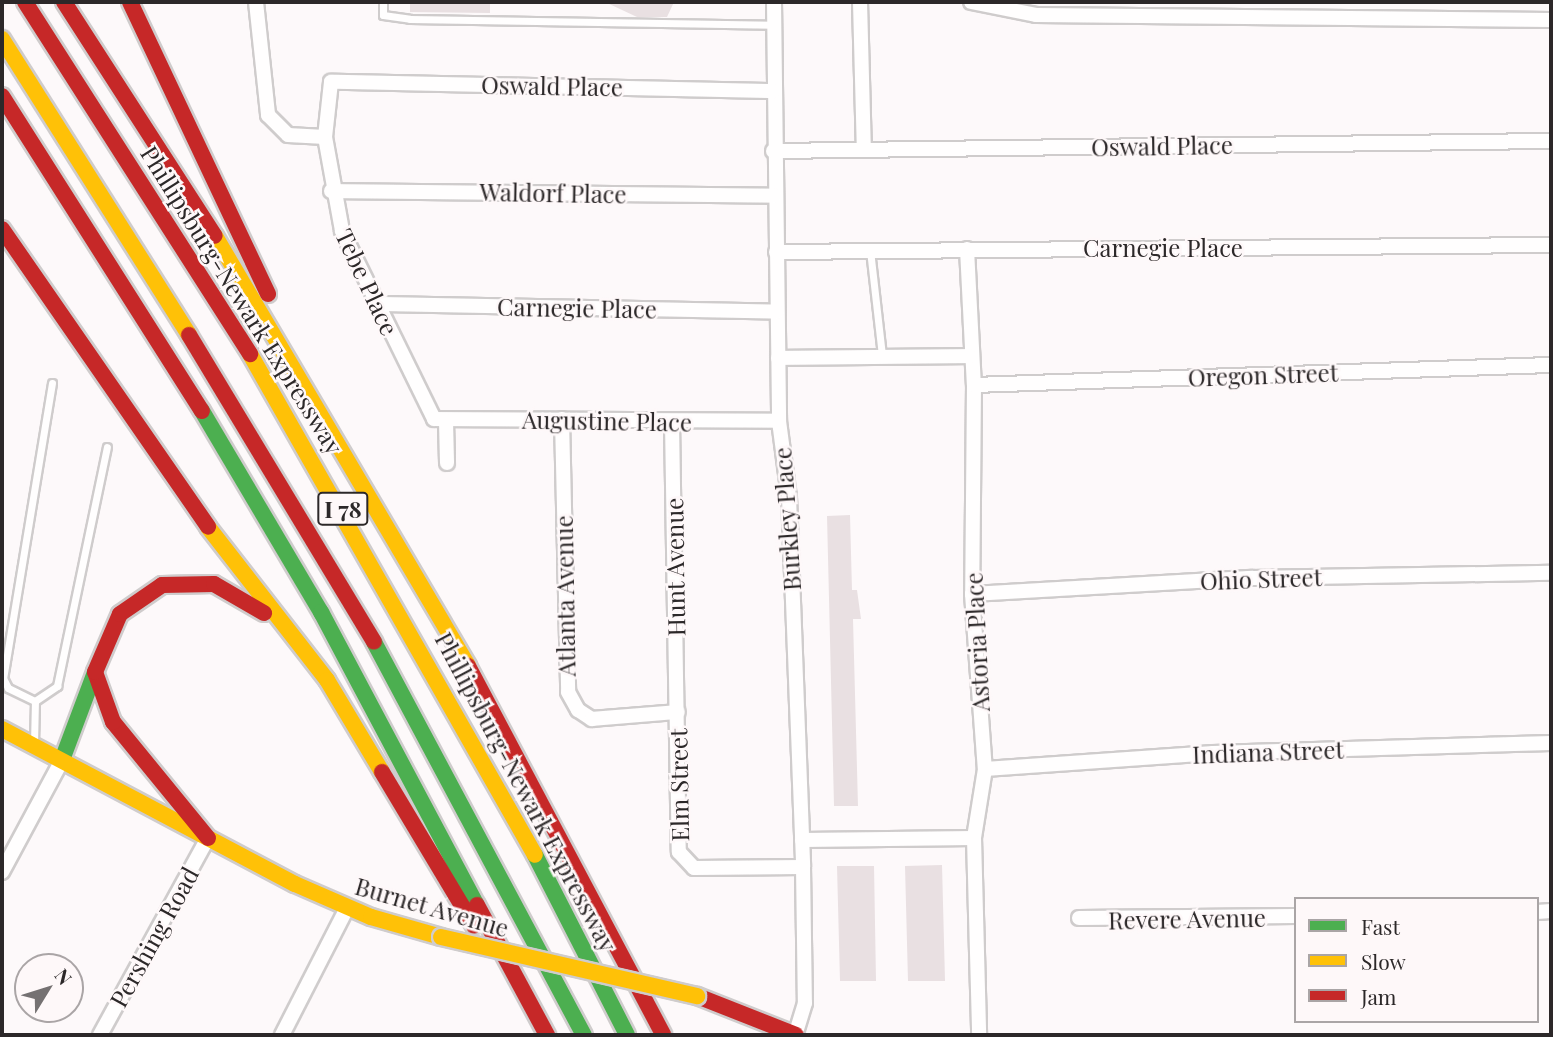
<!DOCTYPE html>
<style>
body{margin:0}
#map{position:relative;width:1553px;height:1037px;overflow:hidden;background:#fdf9fa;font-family:"Playfair Display",serif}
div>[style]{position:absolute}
.building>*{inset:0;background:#e9e0e2}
.roads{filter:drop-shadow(2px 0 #cfcccc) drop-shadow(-2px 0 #cfcccc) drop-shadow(0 2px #cfcccc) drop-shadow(0 -2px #cfcccc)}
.lane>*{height:7px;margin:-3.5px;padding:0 3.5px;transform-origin:3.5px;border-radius:3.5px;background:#fffefe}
.street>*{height:14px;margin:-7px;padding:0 7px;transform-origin:7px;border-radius:7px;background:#fffefe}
.fast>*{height:16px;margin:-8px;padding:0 8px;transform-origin:8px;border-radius:8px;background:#4caf50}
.slow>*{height:16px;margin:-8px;padding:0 8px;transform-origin:8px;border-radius:8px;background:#ffc107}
.jam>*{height:16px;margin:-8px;padding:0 8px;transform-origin:8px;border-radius:8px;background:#c62828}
.bridges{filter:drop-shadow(2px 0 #cfcccc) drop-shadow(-2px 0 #cfcccc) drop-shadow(0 2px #cfcccc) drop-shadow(0 -2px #cfcccc)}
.slow-bridge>*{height:16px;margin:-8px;padding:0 8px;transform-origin:8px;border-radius:8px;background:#ffc107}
span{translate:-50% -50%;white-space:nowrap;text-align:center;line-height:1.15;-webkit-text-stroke:5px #fef8f9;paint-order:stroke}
.shield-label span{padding:2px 5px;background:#fef8f9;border:2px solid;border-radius:5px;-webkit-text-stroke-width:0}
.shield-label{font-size:23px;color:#2c2829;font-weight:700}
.street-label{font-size:24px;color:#2c2829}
.frame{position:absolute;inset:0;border:4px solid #2c2829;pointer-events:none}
.legend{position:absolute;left:1294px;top:897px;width:245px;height:126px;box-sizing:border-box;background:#fef8f9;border:2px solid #aaa5a6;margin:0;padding:9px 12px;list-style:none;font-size:21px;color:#2c2829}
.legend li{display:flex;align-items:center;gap:14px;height:35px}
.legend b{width:35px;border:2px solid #aaa5a6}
.north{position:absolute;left:14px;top:953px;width:70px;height:70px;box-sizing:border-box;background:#fef8f9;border:2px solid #aaa5a6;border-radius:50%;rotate:52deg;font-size:19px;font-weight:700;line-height:28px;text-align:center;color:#2c2829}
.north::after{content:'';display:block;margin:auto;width:24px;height:32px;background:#757172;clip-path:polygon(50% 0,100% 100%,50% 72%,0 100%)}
</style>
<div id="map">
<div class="building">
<div style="clip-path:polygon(410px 2px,490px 2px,490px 13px,410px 12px)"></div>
<div style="clip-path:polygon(605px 2px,674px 2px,667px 17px,637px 17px)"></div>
<div style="clip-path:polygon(850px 515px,852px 590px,857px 590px,861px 619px,853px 619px,858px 806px,834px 806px,827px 516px)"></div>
<div style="clip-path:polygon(942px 865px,945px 981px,908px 981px,905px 866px)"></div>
<div style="clip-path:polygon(837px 866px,874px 866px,876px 981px,840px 981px)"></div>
</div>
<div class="roads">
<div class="lane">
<div style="left:383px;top:2px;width:13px;rotate:90deg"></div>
<div style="left:383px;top:15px;width:27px;rotate:8deg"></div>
<div style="left:410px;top:19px;width:362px;rotate:0.9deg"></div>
<div style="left:870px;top:250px;width:107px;rotate:83.5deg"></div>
<div style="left:52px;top:383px;width:299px;rotate:99.4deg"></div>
<div style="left:3px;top:678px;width:11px;rotate:63deg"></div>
<div style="left:8px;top:688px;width:30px;rotate:26deg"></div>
<div style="left:35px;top:701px;width:27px;rotate:-34deg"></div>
<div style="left:57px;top:686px;width:244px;rotate:-78.2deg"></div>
<div style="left:34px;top:744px;width:43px;rotate:-88.7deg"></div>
</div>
<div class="street">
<div style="left:256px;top:2px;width:114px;rotate:83.9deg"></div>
<div style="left:268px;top:115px;width:28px;rotate:45deg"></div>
<div style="left:288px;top:135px;width:37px;rotate:3deg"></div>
<div style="left:774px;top:2px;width:419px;rotate:89.3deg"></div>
<div style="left:779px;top:421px;width:77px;rotate:82.5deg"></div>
<div style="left:789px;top:497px;width:370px;rotate:87.8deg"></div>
<div style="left:803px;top:867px;width:136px;rotate:89.2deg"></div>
<div style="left:805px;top:1003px;width:34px;rotate:107deg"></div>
<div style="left:860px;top:2px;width:148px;rotate:88.5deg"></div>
<div style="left:971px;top:2px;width:66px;rotate:11.3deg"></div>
<div style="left:1036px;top:15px;width:515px;rotate:0.56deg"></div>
<div style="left:773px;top:91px;width:442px;rotate:-178.8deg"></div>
<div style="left:331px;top:82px;width:55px;rotate:96.2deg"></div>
<div style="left:325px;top:137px;width:96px;rotate:79.7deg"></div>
<div style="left:342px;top:231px;width:209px;rotate:63.9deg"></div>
<div style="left:434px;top:419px;width:345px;rotate:0.3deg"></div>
<div style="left:773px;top:151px;width:778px;rotate:-0.74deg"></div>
<div style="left:331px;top:191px;width:443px;rotate:0.6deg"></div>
<div style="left:967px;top:249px;width:136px;rotate:87.1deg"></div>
<div style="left:974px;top:385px;width:209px;rotate:90.5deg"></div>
<div style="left:972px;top:594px;width:175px;rotate:85.8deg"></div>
<div style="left:985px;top:769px;width:70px;rotate:99.1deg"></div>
<div style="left:974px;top:838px;width:197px;rotate:88.5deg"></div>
<div style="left:776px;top:252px;width:775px;rotate:-0.52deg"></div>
<div style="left:376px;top:304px;width:401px;rotate:1.1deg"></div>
<div style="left:778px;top:358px;width:191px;rotate:-0.6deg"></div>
<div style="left:974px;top:385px;width:577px;rotate:-1.99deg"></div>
<div style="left:562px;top:419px;width:273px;rotate:88.7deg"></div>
<div style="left:568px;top:692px;width:21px;rotate:61deg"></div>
<div style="left:578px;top:710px;width:17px;rotate:33deg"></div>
<div style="left:592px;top:719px;width:86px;rotate:-4.7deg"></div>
<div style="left:446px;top:421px;width:42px;rotate:88.6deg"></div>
<div style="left:672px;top:422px;width:430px;rotate:89.1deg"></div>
<div style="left:679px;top:852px;width:22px;rotate:47deg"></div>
<div style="left:694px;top:868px;width:109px;rotate:-0.5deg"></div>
<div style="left:972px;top:594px;width:281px;rotate:-3.3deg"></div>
<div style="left:1253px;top:578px;width:298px;rotate:-1deg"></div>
<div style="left:985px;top:769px;width:229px;rotate:-4deg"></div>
<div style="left:1213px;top:753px;width:338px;rotate:-1.7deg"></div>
<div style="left:802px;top:840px;width:172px;rotate:-0.7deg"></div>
<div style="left:2px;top:872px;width:127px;rotate:-61.8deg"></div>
<div style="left:1537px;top:912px;width:14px;rotate:-4deg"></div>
<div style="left:1079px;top:918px;width:217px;rotate:-0.5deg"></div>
<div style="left:100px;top:1035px;width:225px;rotate:-61.3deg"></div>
<div style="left:282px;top:1035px;width:143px;rotate:-62.9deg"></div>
</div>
<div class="fast">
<div style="left:202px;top:411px;width:234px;rotate:59.4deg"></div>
<div style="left:321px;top:612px;width:332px;rotate:62deg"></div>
<div style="left:374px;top:642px;width:446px;rotate:61.9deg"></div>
<div style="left:62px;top:760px;width:94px;rotate:-69.4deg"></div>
<div style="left:535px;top:855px;width:202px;rotate:62.9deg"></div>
</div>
<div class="slow">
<div style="left:2px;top:39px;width:350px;rotate:57.7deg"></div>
<div style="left:215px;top:236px;width:499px;rotate:59.5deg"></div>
<div style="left:250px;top:354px;width:576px;rotate:60.37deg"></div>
<div style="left:208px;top:527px;width:194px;rotate:52.1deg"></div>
<div style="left:327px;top:680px;width:107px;rotate:59.1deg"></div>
<div style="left:2px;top:729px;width:331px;rotate:27.9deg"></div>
<div style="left:295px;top:884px;width:83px;rotate:23.5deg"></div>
<div style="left:371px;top:917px;width:73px;rotate:15.9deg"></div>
</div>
<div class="jam">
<div style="left:25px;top:2px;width:418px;rotate:57.4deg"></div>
<div style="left:64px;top:2px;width:278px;rotate:57.2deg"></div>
<div style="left:130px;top:2px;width:323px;rotate:64.7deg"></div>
<div style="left:2px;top:96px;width:373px;rotate:57.6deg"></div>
<div style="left:2px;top:229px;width:362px;rotate:55.3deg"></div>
<div style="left:189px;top:335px;width:358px;rotate:58.9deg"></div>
<div style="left:468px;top:666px;width:417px;rotate:62.1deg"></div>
<div style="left:382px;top:772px;width:179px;rotate:59.1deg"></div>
<div style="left:208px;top:838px;width:150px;rotate:-129.3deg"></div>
<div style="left:113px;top:722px;width:53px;rotate:-109.8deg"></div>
<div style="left:95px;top:672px;width:63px;rotate:-66.7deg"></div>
<div style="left:120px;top:614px;width:51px;rotate:-34.6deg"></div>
<div style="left:162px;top:585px;width:52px;rotate:-1.1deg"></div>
<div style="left:214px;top:584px;width:58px;rotate:30.1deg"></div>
<div style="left:477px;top:905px;width:148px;rotate:61.7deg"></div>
<div style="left:697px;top:996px;width:106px;rotate:21.5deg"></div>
</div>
</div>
<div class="bridges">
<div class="slow-bridge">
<div style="left:441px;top:937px;width:263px;rotate:13deg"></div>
</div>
</div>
<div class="shield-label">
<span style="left:343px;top:509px">I 78</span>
</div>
<div class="street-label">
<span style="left:552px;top:86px;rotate:1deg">Oswald Place</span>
<span style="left:1162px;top:146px;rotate:-1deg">Oswald Place</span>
<span style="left:553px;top:193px;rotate:1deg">Waldorf Place</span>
<span style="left:1163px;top:248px">Carnegie Place</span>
<span style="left:367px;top:282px;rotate:65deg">Tebe Place</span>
<span style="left:242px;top:300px;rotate:58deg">Phillipsburg-Newark Expressway</span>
<span style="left:577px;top:308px;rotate:1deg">Carnegie Place</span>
<span style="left:1263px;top:375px;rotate:-2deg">Oregon Street</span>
<span style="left:607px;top:421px;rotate:1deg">Augustine Place</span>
<span style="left:787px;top:519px;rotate:-94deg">Burkley Place</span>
<span style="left:675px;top:567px;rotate:-91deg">Hunt Avenue</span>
<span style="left:1261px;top:579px;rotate:-2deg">Ohio Street</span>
<span style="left:565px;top:596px;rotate:-91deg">Atlanta Avenue</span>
<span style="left:977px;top:642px;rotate:-93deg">Astoria Place</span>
<span style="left:1268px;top:752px;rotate:-2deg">Indiana Street</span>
<span style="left:679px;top:785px;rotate:-91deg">Elm Street</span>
<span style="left:526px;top:792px;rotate:62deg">Phillipsburg-Newark Expressway</span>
<span style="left:432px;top:907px;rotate:16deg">Burnet Avenue</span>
<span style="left:1187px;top:919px;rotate:-1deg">Revere Avenue</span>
<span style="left:154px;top:937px;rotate:-61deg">Pershing Road</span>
</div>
<div class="frame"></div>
<ul class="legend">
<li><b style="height:9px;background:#4caf50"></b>Fast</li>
<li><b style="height:9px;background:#ffc107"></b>Slow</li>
<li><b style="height:9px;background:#c62828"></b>Jam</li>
</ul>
<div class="north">N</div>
</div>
